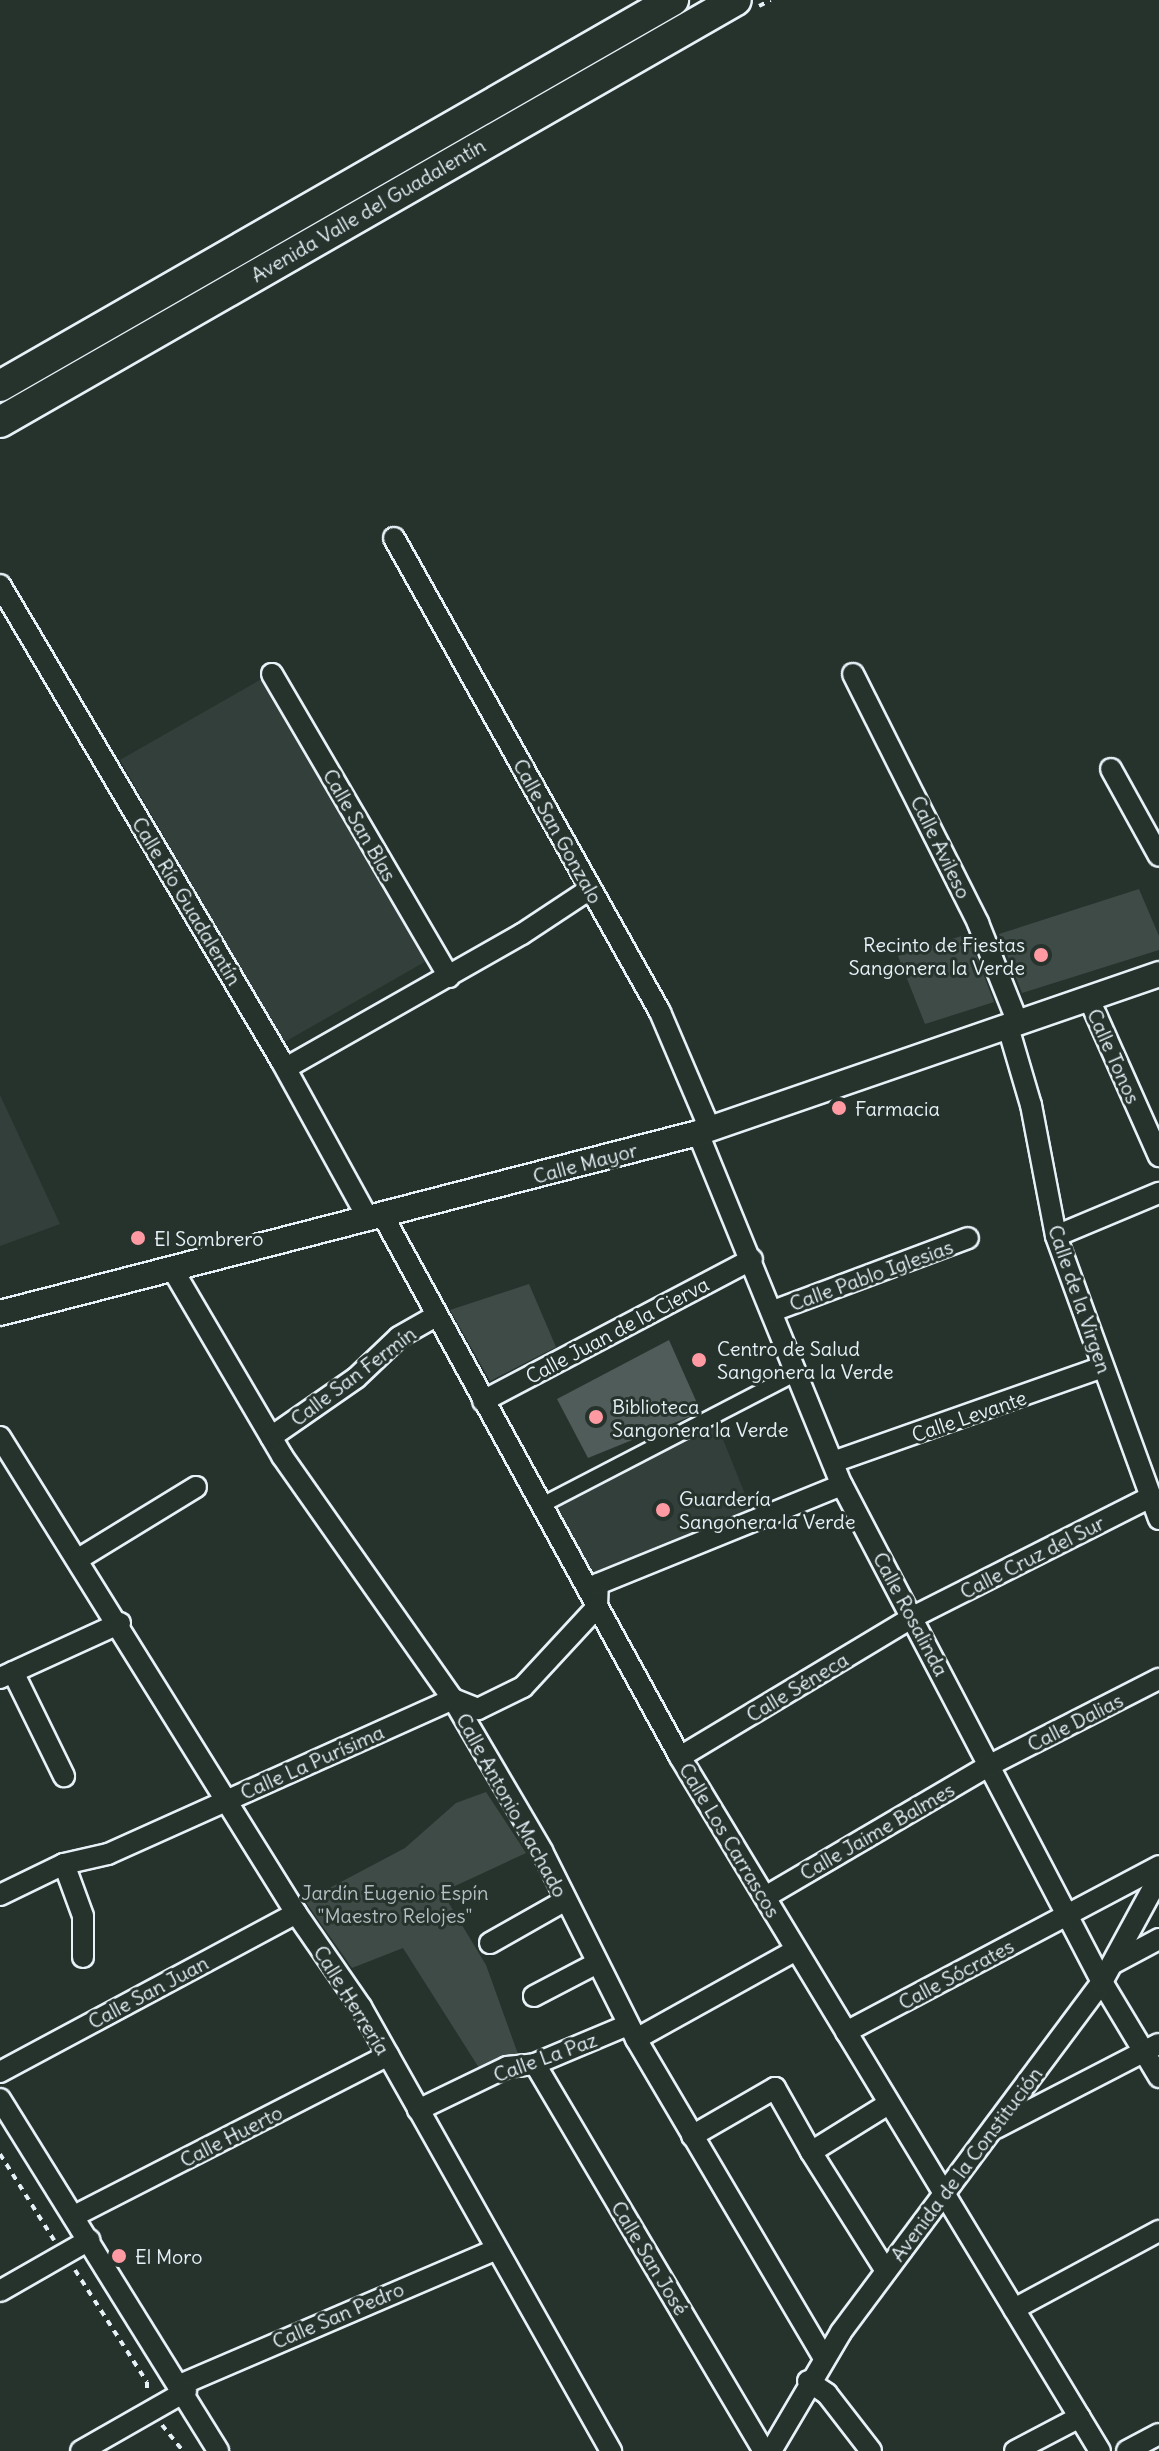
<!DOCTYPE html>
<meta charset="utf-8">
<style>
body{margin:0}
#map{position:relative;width:1159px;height:2451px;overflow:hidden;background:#26332d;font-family:Delius,sans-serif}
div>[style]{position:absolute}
.built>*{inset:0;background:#333f3a}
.green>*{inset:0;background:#3e4b47}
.building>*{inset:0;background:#505c59}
.path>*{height:4px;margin-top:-2px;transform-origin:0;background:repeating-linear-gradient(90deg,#e8f1f8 0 6px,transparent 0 12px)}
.roads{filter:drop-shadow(2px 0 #e8f1f8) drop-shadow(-2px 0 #e8f1f8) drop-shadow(0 2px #e8f1f8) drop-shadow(0 -2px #e8f1f8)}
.pedestrian>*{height:14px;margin:-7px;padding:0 7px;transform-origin:7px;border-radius:7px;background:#26332d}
.minor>*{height:20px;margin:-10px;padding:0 10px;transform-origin:10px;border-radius:10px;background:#26332d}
.tertiary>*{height:24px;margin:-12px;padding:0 12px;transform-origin:12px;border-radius:12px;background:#26332d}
.primary>*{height:30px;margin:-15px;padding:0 15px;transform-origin:15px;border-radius:15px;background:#26332d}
.dots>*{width:22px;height:22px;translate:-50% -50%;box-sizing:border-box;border:4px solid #26332d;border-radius:50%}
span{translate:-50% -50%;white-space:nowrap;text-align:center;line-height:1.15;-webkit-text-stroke:6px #26332d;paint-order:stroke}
.street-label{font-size:20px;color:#e8f1f8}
.poi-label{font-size:20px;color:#e8f1f8}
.right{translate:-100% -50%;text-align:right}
.left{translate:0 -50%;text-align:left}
.park-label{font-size:20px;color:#b5bfc3}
</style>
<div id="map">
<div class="built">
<div style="clip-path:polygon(265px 677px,428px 960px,283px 1043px,120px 760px)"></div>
<div style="clip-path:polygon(0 1095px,60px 1224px,0 1246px)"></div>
<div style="clip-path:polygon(714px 1417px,751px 1509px,592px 1575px,540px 1506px)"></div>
</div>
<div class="green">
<div style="clip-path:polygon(1139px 889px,1159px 936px,1159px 950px,1022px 993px,999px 934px)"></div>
<div style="clip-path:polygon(968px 934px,994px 1002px,925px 1024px,898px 956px)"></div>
<div style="clip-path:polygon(529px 1284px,556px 1347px,490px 1381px,450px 1310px)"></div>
<div style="clip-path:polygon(486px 1792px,526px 1853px,442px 1892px,486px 1965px,518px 2054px,481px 2071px,403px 1948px,352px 1968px,305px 1901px,405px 1848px,456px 1803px)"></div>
</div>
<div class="building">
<div style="clip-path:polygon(669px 1340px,701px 1412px,588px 1458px,557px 1399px)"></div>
</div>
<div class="path">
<div style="left:759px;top:6px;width:13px;rotate:-27deg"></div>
<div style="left:0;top:2154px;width:102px;rotate:57.9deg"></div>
<div style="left:75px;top:2270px;width:133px;rotate:57.3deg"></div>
<div style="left:147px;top:2382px;width:10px;rotate:90deg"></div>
<div style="left:162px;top:2425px;width:33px;rotate:51deg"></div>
</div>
<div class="roads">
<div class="pedestrian">
<div style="left:540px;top:1506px;width:289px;rotate:-27.4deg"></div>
</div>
<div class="minor">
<div style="left:394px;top:538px;width:544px;rotate:60.7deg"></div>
<div style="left:660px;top:1012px;width:127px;rotate:66.9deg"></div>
<div style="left:0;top:585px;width:554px;rotate:59.41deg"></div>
<div style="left:282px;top:1062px;width:180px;rotate:61.2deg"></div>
<div style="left:272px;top:674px;width:351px;rotate:59.7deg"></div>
<div style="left:853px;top:674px;width:279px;rotate:63.3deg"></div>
<div style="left:978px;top:923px;width:108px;rotate:68.2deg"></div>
<div style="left:1111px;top:769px;width:99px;rotate:61.1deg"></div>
<div style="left:1089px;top:999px;width:172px;rotate:66deg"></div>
<div style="left:1008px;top:1027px;width:81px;rotate:73.6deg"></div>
<div style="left:1031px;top:1105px;width:133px;rotate:79.2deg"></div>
<div style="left:1056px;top:1236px;width:301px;rotate:70deg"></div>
<div style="left:286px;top:1068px;width:271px;rotate:-29.6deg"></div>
<div style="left:522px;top:934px;width:82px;rotate:-33.5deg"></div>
<div style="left:698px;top:1133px;width:380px;rotate:67.8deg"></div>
<div style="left:842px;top:1485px;width:561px;rotate:62.38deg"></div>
<div style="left:1102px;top:1982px;width:111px;rotate:59deg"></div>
<div style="left:383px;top:1216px;width:617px;rotate:61.23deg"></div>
<div style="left:680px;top:1757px;width:811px;rotate:58.82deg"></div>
<div style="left:1056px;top:1236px;width:112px;rotate:-22.7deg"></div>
<div style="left:173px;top:1270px;width:216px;rotate:59.6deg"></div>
<div style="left:282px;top:1456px;width:297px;rotate:54.9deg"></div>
<div style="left:453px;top:1699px;width:176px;rotate:59.6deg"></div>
<div style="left:542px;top:1851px;width:210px;rotate:63.4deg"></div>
<div style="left:636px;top:2039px;width:369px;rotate:59.5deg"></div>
<div style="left:773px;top:1311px;width:208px;rotate:-20.5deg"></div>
<div style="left:483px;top:1401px;width:304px;rotate:-27.8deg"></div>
<div style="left:0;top:1437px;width:561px;rotate:58.12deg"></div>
<div style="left:296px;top:1913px;width:114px;rotate:55.3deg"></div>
<div style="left:361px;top:2007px;width:510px;rotate:60.62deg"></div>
<div style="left:271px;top:1437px;width:103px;rotate:-34.8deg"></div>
<div style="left:356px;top:1378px;width:59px;rotate:-43.6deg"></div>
<div style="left:399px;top:1337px;width:43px;rotate:-29.6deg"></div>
<div style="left:833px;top:1462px;width:286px;rotate:-19.4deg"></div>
<div style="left:80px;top:1558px;width:136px;rotate:-31.5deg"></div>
<div style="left:13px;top:1672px;width:116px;rotate:63.9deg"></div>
<div style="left:0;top:1678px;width:132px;rotate:-24.6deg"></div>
<div style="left:680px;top:1757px;width:272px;rotate:-31deg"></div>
<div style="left:913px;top:1617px;width:267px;rotate:-26.8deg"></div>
<div style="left:64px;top:1864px;width:55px;rotate:69.9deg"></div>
<div style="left:83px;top:1916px;width:41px;rotate:90deg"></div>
<div style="left:0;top:1895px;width:71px;rotate:-25.8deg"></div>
<div style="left:64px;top:1864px;width:45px;rotate:-12.8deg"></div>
<div style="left:108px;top:1854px;width:378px;rotate:-24.2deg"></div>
<div style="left:453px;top:1699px;width:27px;rotate:22deg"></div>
<div style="left:478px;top:1709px;width:50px;rotate:-26.1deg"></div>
<div style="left:523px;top:1687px;width:109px;rotate:-47.2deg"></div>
<div style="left:597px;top:1607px;width:23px;rotate:-88deg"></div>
<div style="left:598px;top:1584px;width:263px;rotate:-22.1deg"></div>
<div style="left:765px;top:1897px;width:261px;rotate:-30.4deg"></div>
<div style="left:990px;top:1765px;width:190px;rotate:-27deg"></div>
<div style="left:490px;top:1943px;width:87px;rotate:-29.5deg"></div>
<div style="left:1114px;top:1963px;width:51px;rotate:-28.1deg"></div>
<div style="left:534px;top:1996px;width:71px;rotate:-27.6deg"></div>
<div style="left:846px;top:2032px;width:354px;rotate:-27.9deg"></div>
<div style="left:636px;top:2039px;width:183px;rotate:-29.1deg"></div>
<div style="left:535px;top:2064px;width:450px;rotate:59.4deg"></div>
<div style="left:0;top:2072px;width:336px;rotate:-28.2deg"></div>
<div style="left:0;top:2099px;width:414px;rotate:58.2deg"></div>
<div style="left:418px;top:2110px;width:99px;rotate:-25.8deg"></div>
<div style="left:507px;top:2067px;width:28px;rotate:-6deg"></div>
<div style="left:535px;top:2064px;width:101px;rotate:-22.8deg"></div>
<div style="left:996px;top:2128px;width:183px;rotate:-27.3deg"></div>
<div style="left:692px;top:2136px;width:96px;rotate:-30deg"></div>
<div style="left:775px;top:2088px;width:73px;rotate:60.6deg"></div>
<div style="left:74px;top:2216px;width:353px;rotate:-27.1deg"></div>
<div style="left:886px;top:2271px;width:141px;rotate:-122.2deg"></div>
<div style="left:811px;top:2152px;width:91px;rotate:-31.9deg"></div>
<div style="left:0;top:2291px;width:103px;rotate:-29.8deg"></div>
<div style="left:1014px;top:2309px;width:165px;rotate:-28.3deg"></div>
<div style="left:808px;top:2381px;width:23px;rotate:34deg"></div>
<div style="left:827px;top:2394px;width:72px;rotate:52.3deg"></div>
<div style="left:182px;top:2384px;width:340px;rotate:-23.2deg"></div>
<div style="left:81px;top:2451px;width:121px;rotate:-29.7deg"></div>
<div style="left:771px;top:2451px;width:138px;rotate:-59.5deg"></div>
<div style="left:841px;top:2332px;width:437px;rotate:-53.3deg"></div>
<div style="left:1102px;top:1982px;width:119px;rotate:-61.5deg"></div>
<div style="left:1015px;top:2451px;width:73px;rotate:-27.6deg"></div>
<div style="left:1127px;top:2451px;width:36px;rotate:-28deg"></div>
</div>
<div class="tertiary">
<div style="left:0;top:1313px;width:721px;rotate:-14.46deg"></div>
<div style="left:698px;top:1133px;width:488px;rotate:-19deg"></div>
</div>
<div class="primary">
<div style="left:0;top:386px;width:776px;rotate:-29.84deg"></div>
<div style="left:0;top:422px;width:848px;rotate:-29.83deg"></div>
</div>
</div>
<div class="dots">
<div style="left:1041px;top:955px;background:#ff9aa2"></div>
<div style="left:839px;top:1108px;background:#ff9aa2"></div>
<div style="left:138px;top:1238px;background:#ff9aa2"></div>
<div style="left:699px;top:1360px;background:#ff9aa2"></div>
<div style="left:596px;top:1417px;background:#ff9aa2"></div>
<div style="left:663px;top:1510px;background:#ff9aa2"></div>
<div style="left:119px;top:2256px;background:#ff9aa2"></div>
</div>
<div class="street-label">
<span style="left:368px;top:210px;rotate:-30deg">Avenida Valle del Guadalentín</span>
<span style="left:360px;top:825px;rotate:60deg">Calle San Blas</span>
<span style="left:558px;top:831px;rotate:61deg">Calle San Gonzalo</span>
<span style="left:941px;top:847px;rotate:64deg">Calle Avileso</span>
<span style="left:187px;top:901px;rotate:59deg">Calle Río Guadalentín</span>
<span style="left:1114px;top:1056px;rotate:66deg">Calle Tonos</span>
<span style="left:585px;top:1163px;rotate:-15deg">Calle Mayor</span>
<span style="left:871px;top:1275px;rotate:-20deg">Calle Pablo Iglesias</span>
<span style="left:1080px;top:1299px;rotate:71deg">Calle de la Virgen</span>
<span style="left:617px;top:1330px;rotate:-28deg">Calle Juan de la Cierva</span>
<span style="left:353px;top:1376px;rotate:-37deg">Calle San Fermín</span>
<span style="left:969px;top:1416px;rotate:-19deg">Calle Levante</span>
<span style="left:1032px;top:1557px;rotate:-27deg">Calle Cruz del Sur</span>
<span style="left:911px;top:1614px;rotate:62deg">Calle Rosalinda</span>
<span style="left:797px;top:1687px;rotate:-31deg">Calle Séneca</span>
<span style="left:1075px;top:1722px;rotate:-27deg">Calle Dalias</span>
<span style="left:312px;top:1762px;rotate:-24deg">Calle La Purísima</span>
<span style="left:512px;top:1805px;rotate:61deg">Calle Antonio Machado</span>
<span style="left:877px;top:1831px;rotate:-30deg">Calle Jaime Balmes</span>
<span style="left:730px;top:1840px;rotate:59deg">Calle Los Carrascos</span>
<span style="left:956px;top:1974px;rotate:-28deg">Calle Sócrates</span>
<span style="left:148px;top:1992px;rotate:-28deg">Calle San Juan</span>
<span style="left:352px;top:2000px;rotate:58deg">Calle Herrería</span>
<span style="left:545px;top:2057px;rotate:-20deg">Calle La Paz</span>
<span style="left:231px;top:2136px;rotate:-27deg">Calle Huerto</span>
<span style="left:966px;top:2164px;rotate:-53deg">Avenida de la Constitución</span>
<span style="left:650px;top:2258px;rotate:59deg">Calle San José</span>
<span style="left:338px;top:2315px;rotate:-23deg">Calle San Pedro</span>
</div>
<div class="poi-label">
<span class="right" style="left:1025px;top:956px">Recinto de Fiestas<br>Sangonera la Verde</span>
<span class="left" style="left:855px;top:1108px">Farmacia</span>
<span class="left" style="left:154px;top:1238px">El Sombrero</span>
<span class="left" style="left:717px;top:1360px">Centro de Salud<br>Sangonera la Verde</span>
<span class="left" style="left:612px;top:1418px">Biblioteca<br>Sangonera la Verde</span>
<span class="left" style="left:679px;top:1510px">Guardería<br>Sangonera la Verde</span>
<span class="left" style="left:135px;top:2256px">El Moro</span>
</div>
<div class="park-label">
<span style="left:395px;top:1904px">Jardín Eugenio Espín<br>"Maestro Relojes"</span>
</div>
</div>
